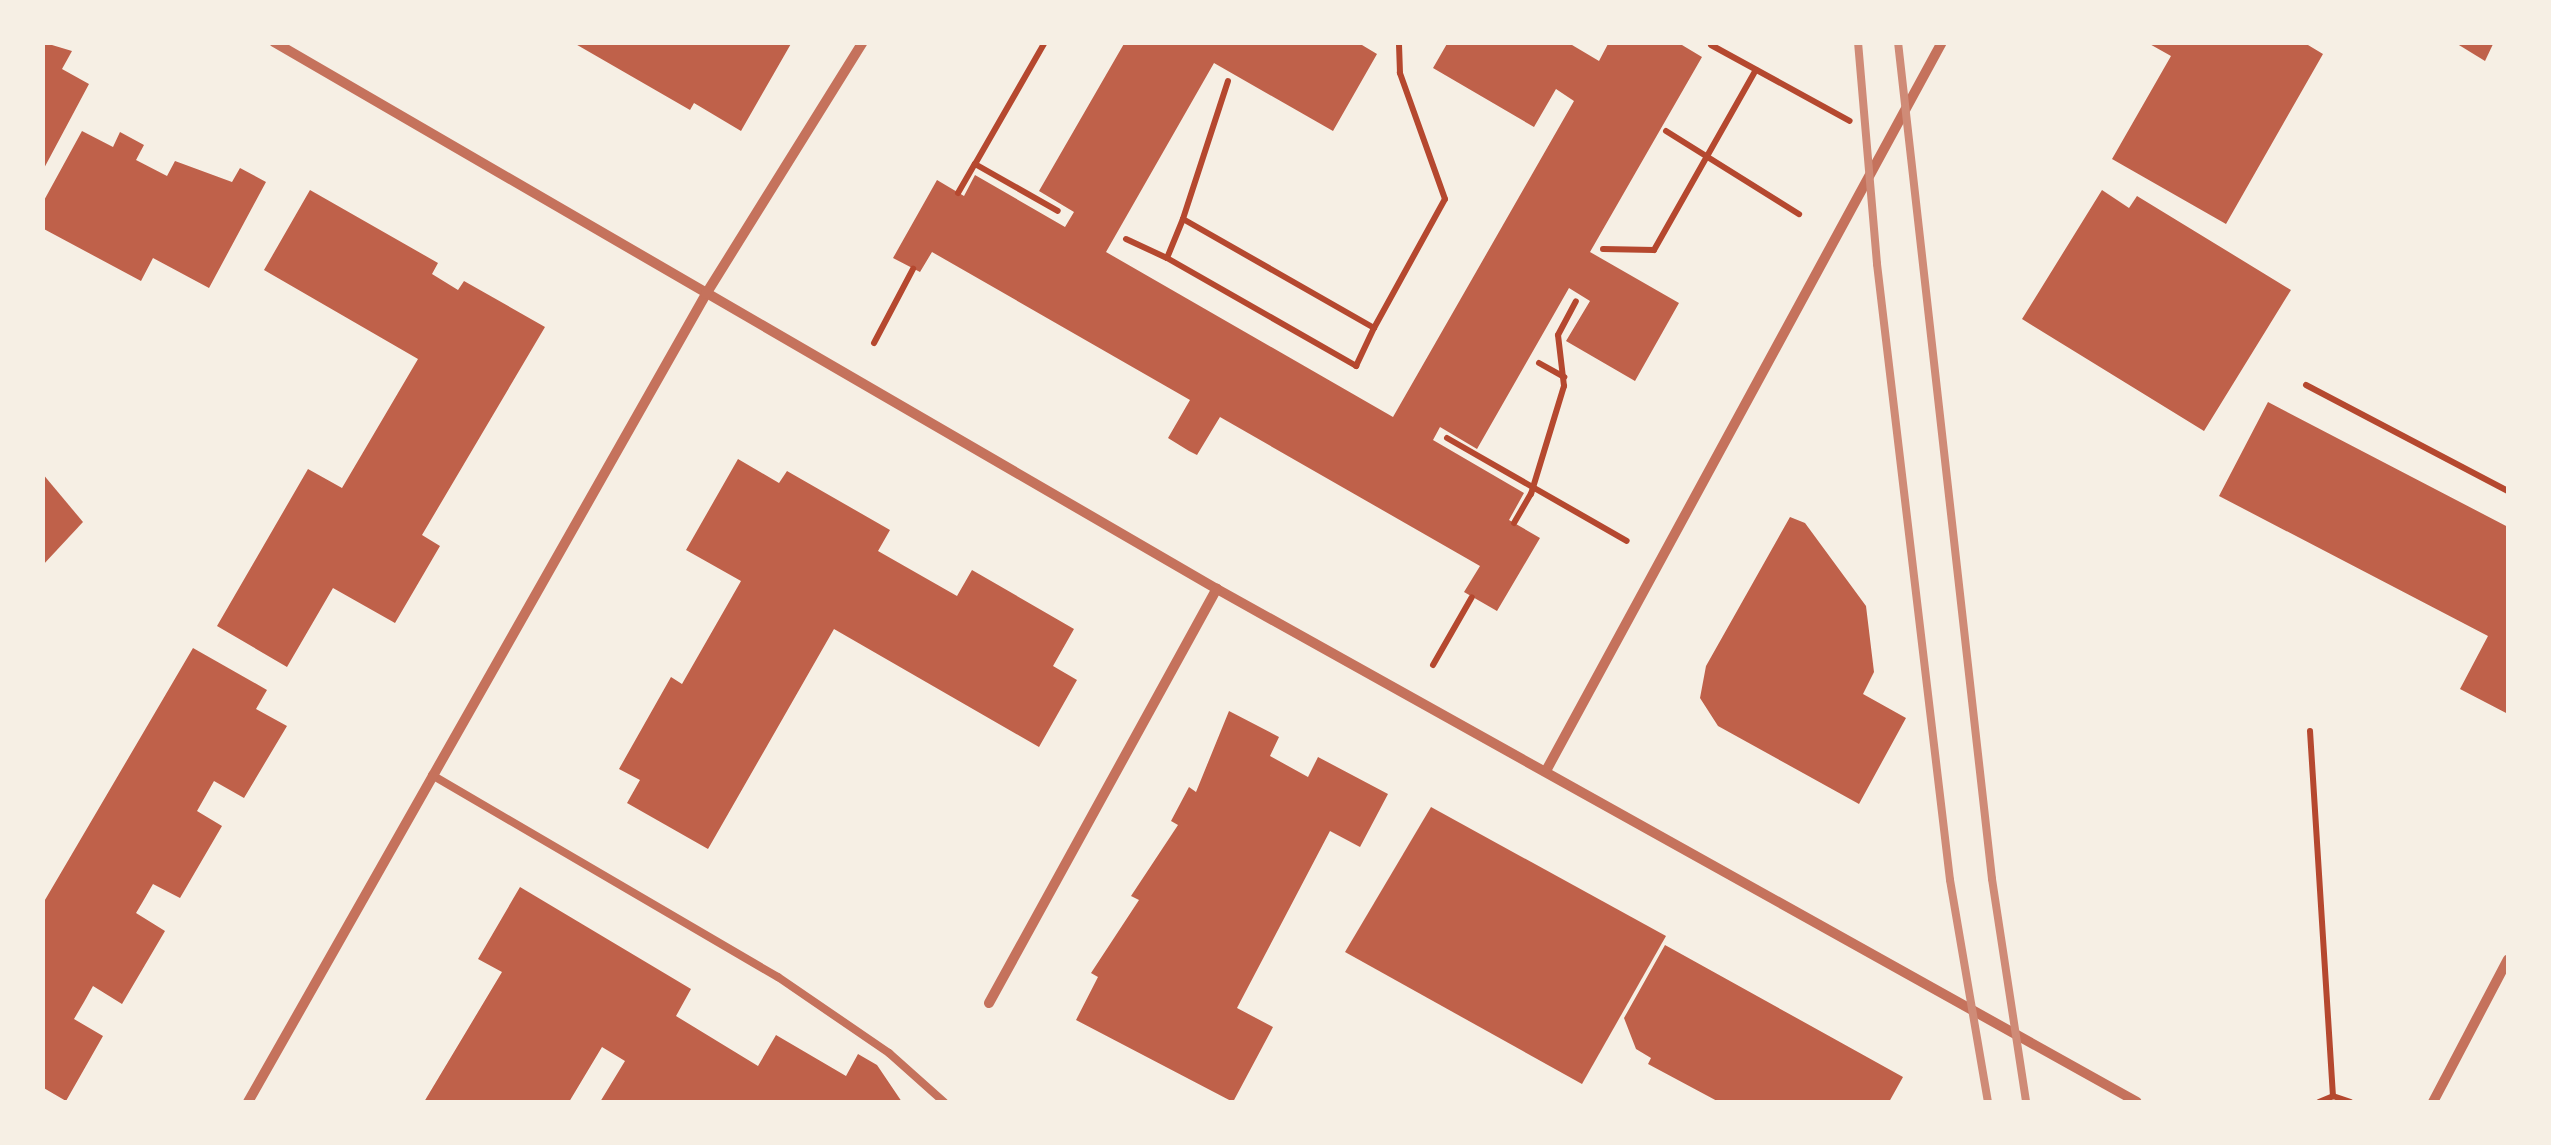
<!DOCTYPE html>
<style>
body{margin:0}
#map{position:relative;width:2551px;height:1145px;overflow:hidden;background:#f6efe4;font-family:Montserrat,sans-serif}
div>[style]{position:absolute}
.building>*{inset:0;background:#bf614a}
.path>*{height:6px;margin:-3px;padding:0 3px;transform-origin:3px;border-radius:3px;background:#b5482f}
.service>*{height:8px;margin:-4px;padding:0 4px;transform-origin:4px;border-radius:4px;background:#c5725c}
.minor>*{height:10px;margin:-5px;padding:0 5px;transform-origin:5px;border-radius:5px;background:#c5725c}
.rail>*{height:8px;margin:-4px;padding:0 4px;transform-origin:4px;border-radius:4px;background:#cf8b77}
span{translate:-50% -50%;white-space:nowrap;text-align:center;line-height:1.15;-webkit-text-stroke:10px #f6efe4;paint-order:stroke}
.frame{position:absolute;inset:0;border:45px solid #f6efe4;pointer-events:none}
</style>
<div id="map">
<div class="building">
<div style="clip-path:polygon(42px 42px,72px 51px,62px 69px,89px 84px,42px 172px)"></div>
<div style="clip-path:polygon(572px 42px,792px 42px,741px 131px,694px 103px,690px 110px)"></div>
<div style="clip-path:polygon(1125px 42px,1357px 42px,1377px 54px,1333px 131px,1214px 63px,1106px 252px,1393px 417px,1574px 101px,1556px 89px,1534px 127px,1433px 68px,1448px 42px,1567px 42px,1599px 61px,1609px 42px,1677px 42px,1702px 57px,1590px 252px,1679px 303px,1635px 381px,1566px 341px,1590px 301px,1569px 288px,1477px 449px,1440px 427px,1433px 440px,1524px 493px,1509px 520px,1540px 538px,1497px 611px,1464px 592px,1480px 566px,1220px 417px,1197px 455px,1189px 451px,1168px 438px,1190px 400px,932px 252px,920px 272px,893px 258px,937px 180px,964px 196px,975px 175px,1065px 227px,1074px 212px,1039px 191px)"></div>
<div style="clip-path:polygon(2146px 42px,2303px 42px,2323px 54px,2226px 224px,2112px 159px,2171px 56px)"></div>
<div style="clip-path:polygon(2454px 42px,2494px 42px,2485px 61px)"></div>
<div style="clip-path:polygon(82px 131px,113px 147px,120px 132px,144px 145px,136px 160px,167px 176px,175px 161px,232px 182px,240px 168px,266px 182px,209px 288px,153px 258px,141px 281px,42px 228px,42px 204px)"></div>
<div style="clip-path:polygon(310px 190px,438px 263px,432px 274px,458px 290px,464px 281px,545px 327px,422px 535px,440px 546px,395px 623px,333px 588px,287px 667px,217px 626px,308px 469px,342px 488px,418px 359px,264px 270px)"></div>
<div style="clip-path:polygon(2102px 190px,2129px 208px,2137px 196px,2291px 290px,2204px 431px,2022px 319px)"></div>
<div style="clip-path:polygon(2268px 402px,2508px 527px,2508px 714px,2460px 689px,2488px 636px,2219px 496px)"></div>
<div style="clip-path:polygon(738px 459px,779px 483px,787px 471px,890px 530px,878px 551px,957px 596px,972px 570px,1074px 629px,1053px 666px,1077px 680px,1039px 747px,834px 629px,708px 849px,627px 803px,640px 780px,619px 769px,671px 677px,682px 684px,741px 581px,686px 550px)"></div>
<div style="clip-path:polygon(42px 473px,83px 522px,42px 566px)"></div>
<div style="clip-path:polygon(1790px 517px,1805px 523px,1866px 606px,1874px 672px,1863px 694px,1906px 718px,1859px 804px,1718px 726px,1700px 698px,1706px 666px)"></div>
<div style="clip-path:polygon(193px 648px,267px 690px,256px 709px,287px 726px,244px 798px,214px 781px,197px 811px,222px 826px,180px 898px,153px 884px,142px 903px,136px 913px,165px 931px,122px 1004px,93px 986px,84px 1002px,74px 1019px,103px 1036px,66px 1101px,42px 1087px,42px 905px)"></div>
<div style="clip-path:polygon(1229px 711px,1279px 737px,1270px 756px,1308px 777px,1318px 757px,1388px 794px,1360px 847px,1330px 831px,1237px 1008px,1273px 1027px,1233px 1102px,1076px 1020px,1098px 977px,1091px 973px,1139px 900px,1131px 896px,1178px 825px,1171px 821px,1189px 787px,1196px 792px)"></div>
<div style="clip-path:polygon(1431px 807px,1666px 936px,1582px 1084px,1345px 952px)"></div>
<div style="clip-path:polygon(520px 887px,691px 989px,676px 1016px,758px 1066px,776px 1035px,846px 1076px,858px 1054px,877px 1065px,902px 1102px,600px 1102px,625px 1061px,602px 1047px,569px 1102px,424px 1102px,502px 972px,478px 959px)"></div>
<div style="clip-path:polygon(1665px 945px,1903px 1077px,1889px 1102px,1719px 1102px,1648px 1064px,1651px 1058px,1636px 1049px,1624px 1018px)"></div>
</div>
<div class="path">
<div style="left:1045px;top:42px;width:141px;rotate:119.8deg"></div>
<div style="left:975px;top:164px;width:95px;rotate:29.5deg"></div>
<div style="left:1711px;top:45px;width:158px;rotate:28.7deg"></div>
<div style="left:1228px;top:81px;width:145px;rotate:108.1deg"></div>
<div style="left:1183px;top:219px;width:220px;rotate:29.7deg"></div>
<div style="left:1374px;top:328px;width:147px;rotate:-61.2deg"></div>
<div style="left:1445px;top:199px;width:134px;rotate:-109.7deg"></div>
<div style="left:1400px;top:73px;width:31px;rotate:-92deg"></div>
<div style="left:1666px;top:131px;width:157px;rotate:32deg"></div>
<div style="left:958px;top:193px;width:34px;rotate:-60deg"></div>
<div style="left:1183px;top:219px;width:42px;rotate:112.3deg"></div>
<div style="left:1167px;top:258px;width:218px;rotate:29.7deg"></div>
<div style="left:1356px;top:366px;width:42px;rotate:-64.7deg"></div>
<div style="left:1126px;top:239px;width:45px;rotate:24.9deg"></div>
<div style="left:1603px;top:249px;width:51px;rotate:1.1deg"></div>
<div style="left:1654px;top:250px;width:207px;rotate:-60.5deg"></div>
<div style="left:874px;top:343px;width:84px;rotate:-62.2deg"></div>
<div style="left:1539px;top:363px;width:29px;rotate:29deg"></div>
<div style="left:2306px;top:385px;width:228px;rotate:27.7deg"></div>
<div style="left:1447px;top:438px;width:207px;rotate:29.8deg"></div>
<div style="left:1514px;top:523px;width:34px;rotate:-60deg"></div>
<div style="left:1531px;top:494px;width:113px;rotate:-73deg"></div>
<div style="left:1564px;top:386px;width:51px;rotate:-96.7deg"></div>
<div style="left:1558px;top:335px;width:38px;rotate:-62deg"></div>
<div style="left:1433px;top:665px;width:78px;rotate:-60.2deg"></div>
<div style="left:2310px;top:731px;width:366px;rotate:86.4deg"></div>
<div style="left:2319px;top:1102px;width:15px;rotate:-23deg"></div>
<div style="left:2333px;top:1096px;width:18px;rotate:19deg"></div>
</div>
<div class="service">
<div style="left:432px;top:775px;width:401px;rotate:30.3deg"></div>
<div style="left:778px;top:977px;width:135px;rotate:34.4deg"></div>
<div style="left:889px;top:1053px;width:74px;rotate:41.7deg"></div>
</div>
<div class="minor">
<div style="left:274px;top:42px;width:1090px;rotate:30.12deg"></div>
<div style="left:1217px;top:589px;width:1053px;rotate:29.14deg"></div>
<div style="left:1547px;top:769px;width:827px;rotate:-61.48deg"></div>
<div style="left:989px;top:1003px;width:473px;rotate:-61.2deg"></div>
<div style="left:248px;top:1102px;width:929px;rotate:-60.45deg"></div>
<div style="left:706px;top:294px;width:297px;rotate:-58.1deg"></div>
<div style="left:2433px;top:1102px;width:161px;rotate:-62.3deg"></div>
</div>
<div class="rail">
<div style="left:1858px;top:42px;width:223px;rotate:85.1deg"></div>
<div style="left:1877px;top:264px;width:620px;rotate:83.24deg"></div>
<div style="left:1950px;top:880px;width:225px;rotate:80.3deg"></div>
<div style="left:1898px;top:42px;width:842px;rotate:83.59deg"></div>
<div style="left:1992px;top:879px;width:226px;rotate:81.3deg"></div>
</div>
<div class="frame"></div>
</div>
